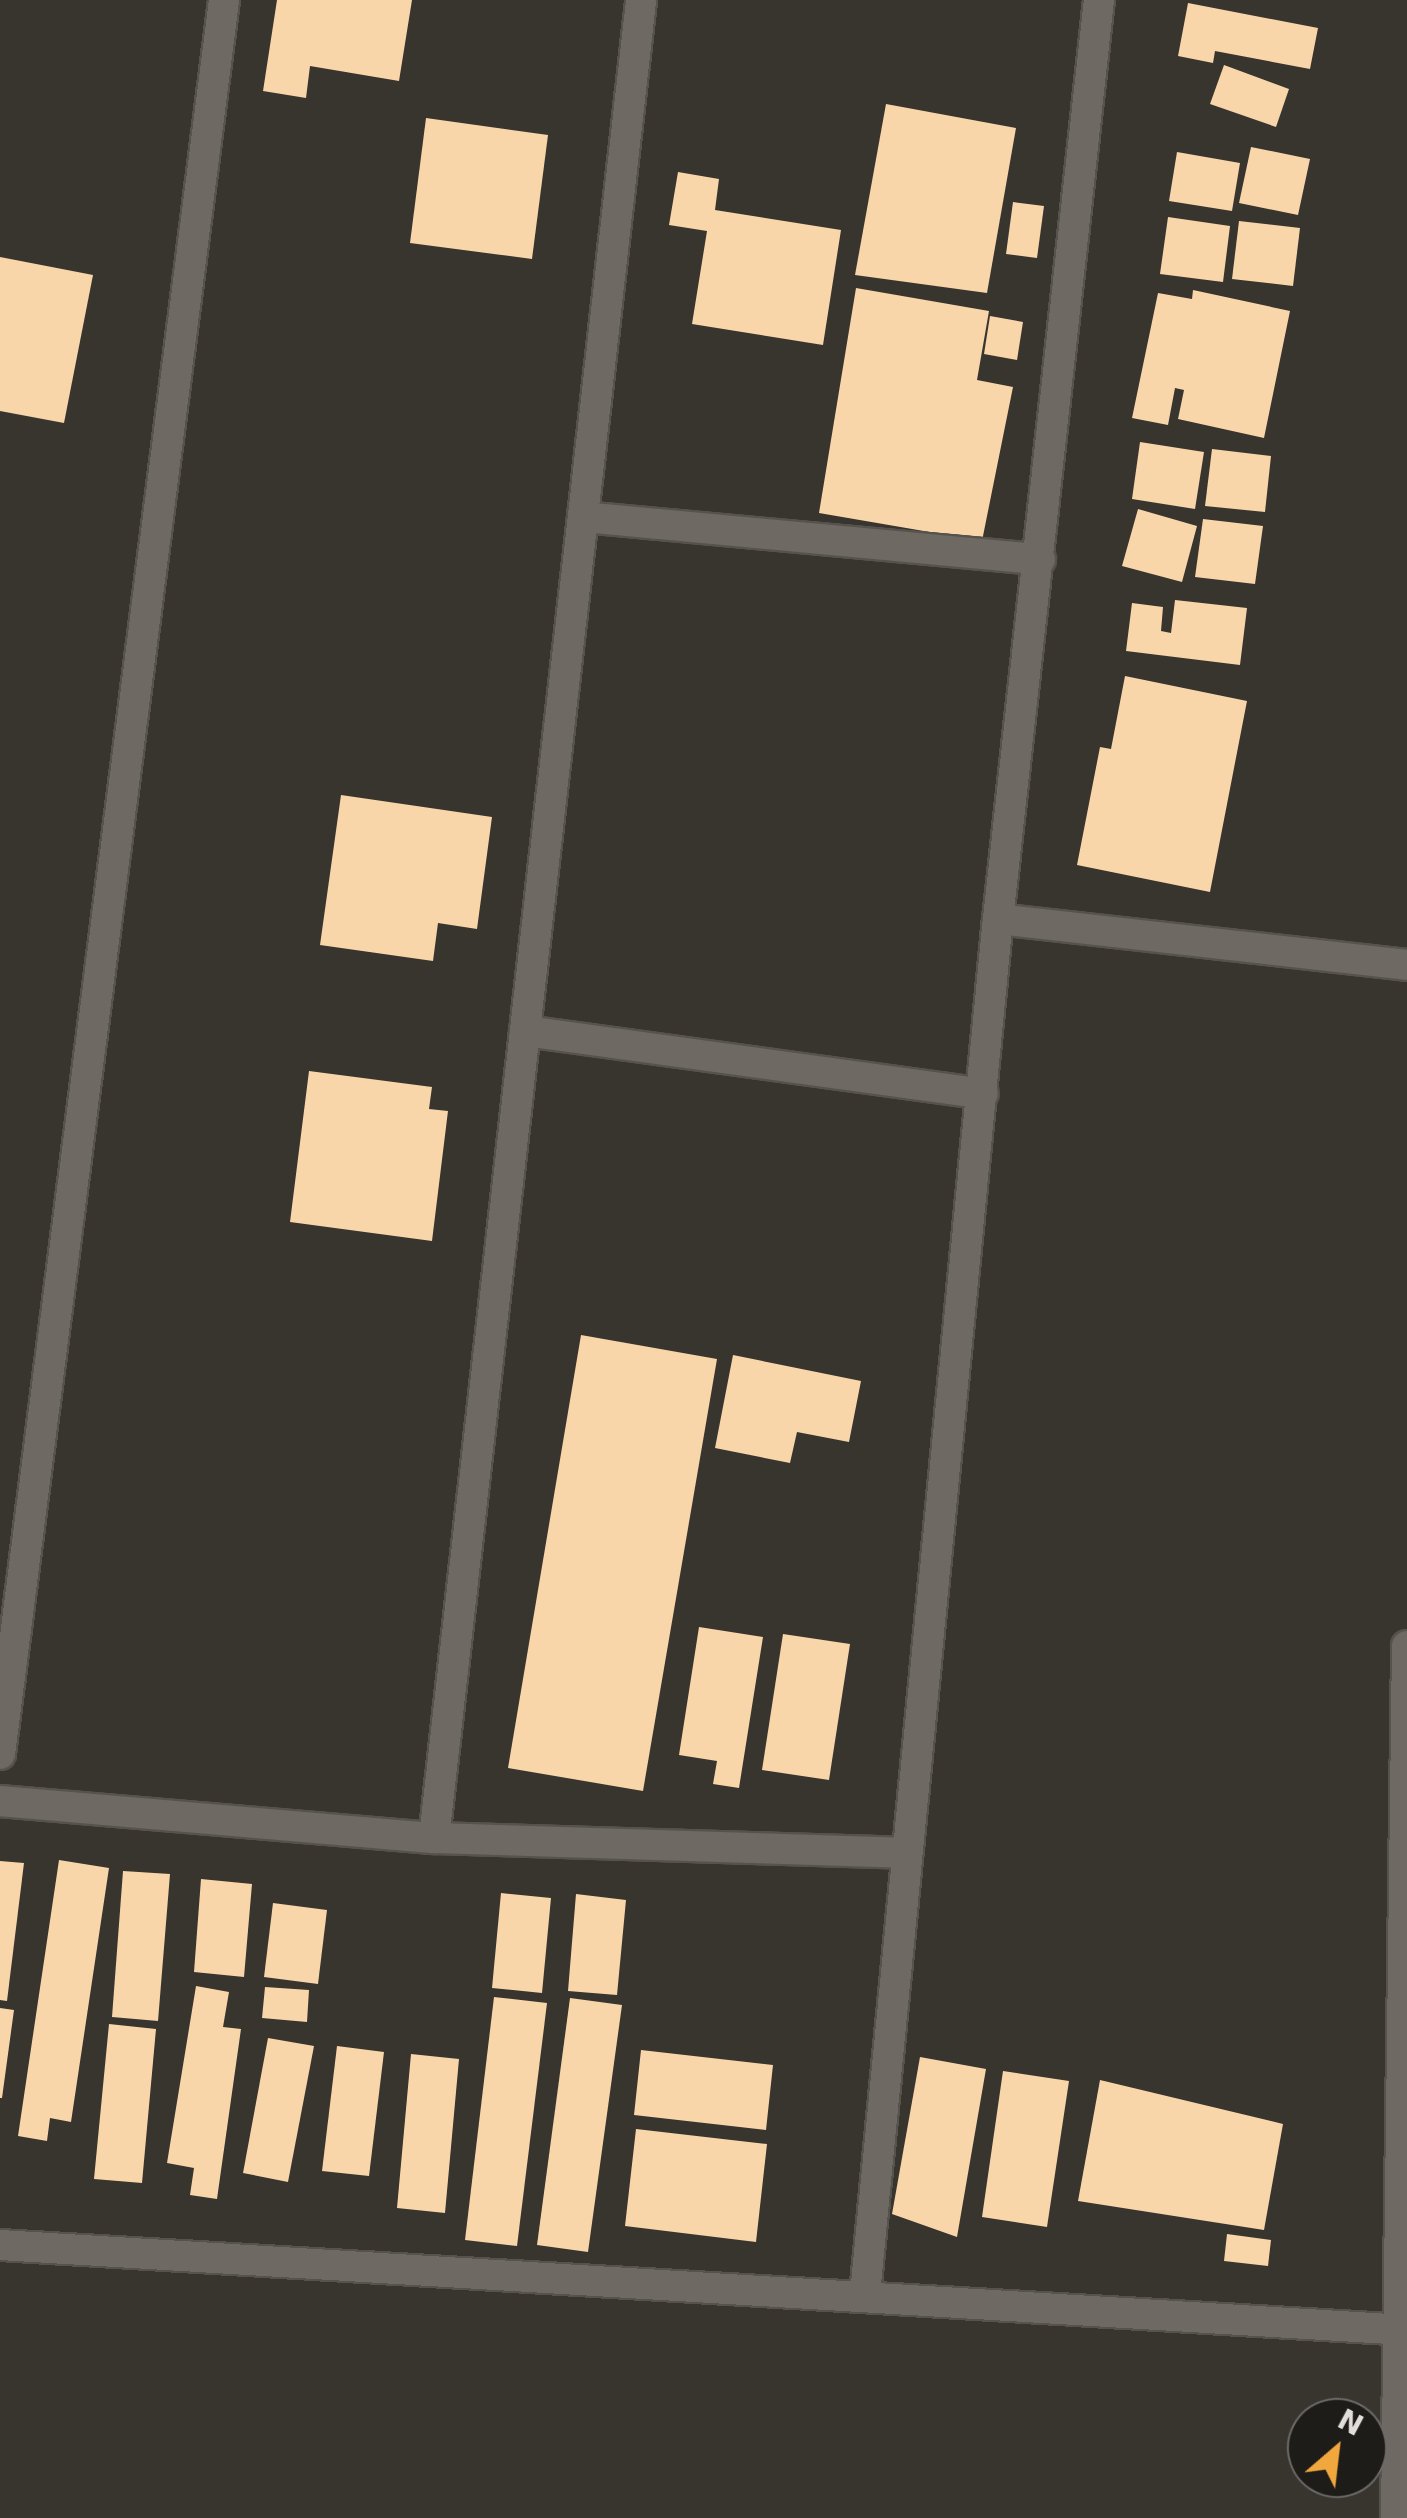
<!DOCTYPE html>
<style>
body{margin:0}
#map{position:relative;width:1407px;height:2518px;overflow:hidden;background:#38342e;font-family:"DejaVu Sans",sans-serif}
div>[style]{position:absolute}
.building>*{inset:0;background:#f9d6aa}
.roads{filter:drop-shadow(2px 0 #56524d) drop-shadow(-2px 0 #56524d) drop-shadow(0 2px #56524d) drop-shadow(0 -2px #56524d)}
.minor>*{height:30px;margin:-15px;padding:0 15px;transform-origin:15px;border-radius:15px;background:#6e6963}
span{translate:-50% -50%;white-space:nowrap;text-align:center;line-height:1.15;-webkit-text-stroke:10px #1e1c19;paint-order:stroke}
.north{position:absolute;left:1287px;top:2398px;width:100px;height:100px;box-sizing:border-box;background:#1e1c19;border:2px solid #6c6a67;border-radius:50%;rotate:28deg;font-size:28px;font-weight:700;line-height:40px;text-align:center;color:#e2dfdb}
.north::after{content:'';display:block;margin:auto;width:35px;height:45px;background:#f0a73e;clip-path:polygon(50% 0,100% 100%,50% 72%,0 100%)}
</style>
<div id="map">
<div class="building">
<div style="clip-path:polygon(277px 0,412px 0,399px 81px,310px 66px,306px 98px,263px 91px)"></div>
<div style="clip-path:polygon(1188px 3px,1318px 28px,1310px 69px,1215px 51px,1213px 63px,1178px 56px)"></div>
<div style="clip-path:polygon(1224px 65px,1289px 89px,1276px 127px,1210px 104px)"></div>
<div style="clip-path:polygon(886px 104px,1016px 128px,987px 293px,855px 275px)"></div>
<div style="clip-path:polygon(426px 118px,548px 135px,532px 259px,410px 243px)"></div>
<div style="clip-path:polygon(1251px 147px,1310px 159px,1298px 215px,1239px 203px)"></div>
<div style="clip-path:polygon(1177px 152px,1240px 163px,1232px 211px,1169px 201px)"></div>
<div style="clip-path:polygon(678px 172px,719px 179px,715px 210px,841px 230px,823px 345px,692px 324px,707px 231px,669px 225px)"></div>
<div style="clip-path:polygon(1013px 202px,1044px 206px,1037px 258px,1006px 254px)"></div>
<div style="clip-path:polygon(1168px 217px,1230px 226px,1223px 282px,1160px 274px)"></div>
<div style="clip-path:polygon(1239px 221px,1300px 228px,1293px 286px,1232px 279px)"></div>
<div style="clip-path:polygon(0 257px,93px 275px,64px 423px,0 411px)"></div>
<div style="clip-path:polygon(856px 288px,989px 311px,977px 380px,1013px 387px,982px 541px,819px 513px)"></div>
<div style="clip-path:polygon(1193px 290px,1290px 311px,1264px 438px,1178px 419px,1184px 390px,1175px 388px,1168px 425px,1132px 418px,1158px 293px,1192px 299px)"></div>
<div style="clip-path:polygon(990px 316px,1023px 322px,1017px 360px,984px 354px)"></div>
<div style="clip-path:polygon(1140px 442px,1204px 452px,1195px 509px,1132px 499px)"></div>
<div style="clip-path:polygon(1212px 449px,1271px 456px,1265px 512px,1205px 506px)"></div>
<div style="clip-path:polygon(1138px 509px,1197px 526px,1182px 582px,1122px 566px)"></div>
<div style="clip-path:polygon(1203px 519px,1263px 526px,1255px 584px,1195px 577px)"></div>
<div style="clip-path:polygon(1175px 600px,1247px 608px,1240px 665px,1126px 651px,1132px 603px,1163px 607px,1161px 631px,1171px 633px)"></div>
<div style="clip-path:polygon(1125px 676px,1247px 701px,1210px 892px,1077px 865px,1100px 747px,1111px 749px)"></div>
<div style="clip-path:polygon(341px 795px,492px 817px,477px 929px,438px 923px,433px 961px,320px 945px)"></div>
<div style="clip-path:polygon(309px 1071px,432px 1087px,429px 1109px,448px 1111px,432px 1241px,290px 1222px)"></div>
<div style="clip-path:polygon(581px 1335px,717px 1359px,643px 1791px,508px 1768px)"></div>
<div style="clip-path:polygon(733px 1355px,861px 1381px,849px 1442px,797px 1432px,790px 1463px,715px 1448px)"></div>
<div style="clip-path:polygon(699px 1627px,763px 1637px,739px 1788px,713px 1784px,717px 1761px,679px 1755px)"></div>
<div style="clip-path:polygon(783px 1634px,850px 1644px,829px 1780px,762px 1770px)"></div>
<div style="clip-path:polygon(59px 1860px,109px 1868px,71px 2122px,50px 2118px,47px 2141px,18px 2136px)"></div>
<div style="clip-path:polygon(0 1861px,24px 1863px,7px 2001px,0 2000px)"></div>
<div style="clip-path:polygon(123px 1871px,170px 1874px,158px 2021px,112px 2017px)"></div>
<div style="clip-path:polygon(201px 1879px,252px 1884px,244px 1977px,194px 1972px)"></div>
<div style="clip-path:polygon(501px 1893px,551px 1898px,542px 1993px,492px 1988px)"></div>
<div style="clip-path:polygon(576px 1894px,626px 1900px,617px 1995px,568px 1991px)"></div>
<div style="clip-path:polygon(273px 1903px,327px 1910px,318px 1984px,264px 1977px)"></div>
<div style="clip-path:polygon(196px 1986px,229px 1992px,223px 2027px,241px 2029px,217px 2199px,190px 2195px,194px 2168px,167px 2163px)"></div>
<div style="clip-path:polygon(265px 1987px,309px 1990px,307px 2022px,262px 2018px)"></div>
<div style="clip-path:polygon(494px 1997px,547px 2003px,517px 2246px,465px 2240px)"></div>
<div style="clip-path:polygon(570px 1998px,622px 2005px,588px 2252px,537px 2245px)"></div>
<div style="clip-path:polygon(0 2008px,14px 2010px,2px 2098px,0 2098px)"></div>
<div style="clip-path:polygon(109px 2024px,156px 2029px,142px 2183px,94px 2179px)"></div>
<div style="clip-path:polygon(268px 2038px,314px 2046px,288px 2182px,243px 2173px)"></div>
<div style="clip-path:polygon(337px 2046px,384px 2052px,369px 2176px,322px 2171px)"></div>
<div style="clip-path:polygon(641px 2050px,773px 2065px,766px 2130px,634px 2115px)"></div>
<div style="clip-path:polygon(411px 2054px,459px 2059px,445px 2213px,397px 2208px)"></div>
<div style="clip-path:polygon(920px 2057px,986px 2069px,957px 2237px,892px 2214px)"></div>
<div style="clip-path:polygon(1003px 2071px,1069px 2081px,1047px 2227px,982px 2217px)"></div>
<div style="clip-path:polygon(1100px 2080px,1283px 2124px,1264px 2230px,1078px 2201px)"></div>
<div style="clip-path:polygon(636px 2129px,767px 2144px,756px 2242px,625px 2226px)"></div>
<div style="clip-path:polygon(1227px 2234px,1271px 2240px,1268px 2266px,1224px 2261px)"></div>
</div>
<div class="roads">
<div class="minor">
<div style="left:583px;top:517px;width:459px;rotate:5.3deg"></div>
<div style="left:998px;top:919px;width:412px;rotate:6.4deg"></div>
<div style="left:525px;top:1031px;width:462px;rotate:7.8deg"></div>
<div style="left:0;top:1754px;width:1768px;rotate:-82.72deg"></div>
<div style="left:0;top:1801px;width:436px;rotate:4.9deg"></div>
<div style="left:434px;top:1838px;width:469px;rotate:1.8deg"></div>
<div style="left:434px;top:1838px;width:1850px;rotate:-83.57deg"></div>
<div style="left:0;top:2245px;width:1410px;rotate:3.46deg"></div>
<div style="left:865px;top:2294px;width:1381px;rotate:-84.48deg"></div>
<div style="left:998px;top:919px;width:925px;rotate:-83.73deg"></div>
<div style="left:1396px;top:2518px;width:872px;rotate:-89.28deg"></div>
</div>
</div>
<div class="north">N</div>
</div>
